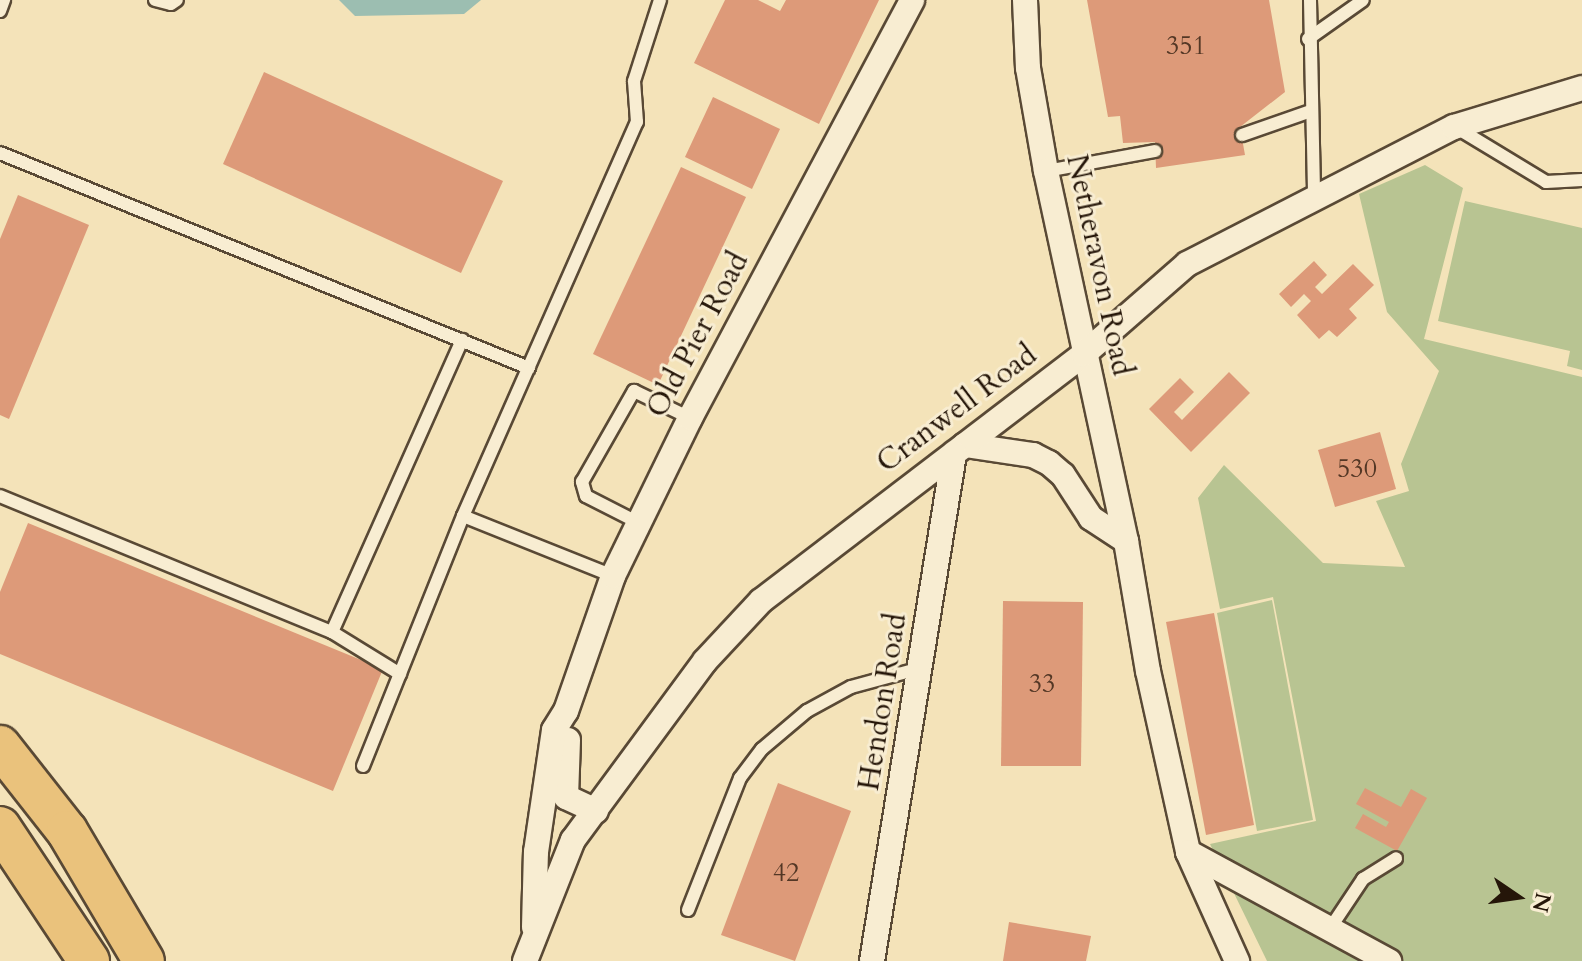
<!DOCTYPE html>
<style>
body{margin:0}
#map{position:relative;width:1582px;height:961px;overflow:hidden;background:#f4e3b9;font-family:Cardo,serif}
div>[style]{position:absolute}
.green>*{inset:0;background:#b8c492}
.water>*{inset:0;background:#9cbeb1}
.building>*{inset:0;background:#dd9a79}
.roads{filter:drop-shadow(2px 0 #594935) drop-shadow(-2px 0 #594935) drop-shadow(0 2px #594935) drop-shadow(0 -2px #594935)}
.service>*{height:12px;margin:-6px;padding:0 6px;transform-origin:6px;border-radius:6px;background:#f8edd2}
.minor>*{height:24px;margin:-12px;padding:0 12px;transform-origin:12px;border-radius:12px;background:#f8edd2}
.primary>*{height:40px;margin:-20px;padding:0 20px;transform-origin:20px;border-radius:20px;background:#eac27c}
span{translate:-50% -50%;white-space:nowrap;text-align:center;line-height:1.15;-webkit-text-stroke:6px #f8edd2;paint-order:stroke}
.number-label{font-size:26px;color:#533725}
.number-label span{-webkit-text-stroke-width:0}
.street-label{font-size:30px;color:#251609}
.north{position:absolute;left:1478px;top:857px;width:80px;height:80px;-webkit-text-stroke:6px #f8edd2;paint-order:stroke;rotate:103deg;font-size:22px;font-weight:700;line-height:32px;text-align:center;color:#251609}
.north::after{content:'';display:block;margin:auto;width:28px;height:36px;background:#251609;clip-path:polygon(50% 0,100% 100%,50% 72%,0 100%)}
</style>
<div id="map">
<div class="green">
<div style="clip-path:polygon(1425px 165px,1463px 188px,1424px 339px,1582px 377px,1582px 961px,1267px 961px,1210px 844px,1316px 821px,1273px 597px,1220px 609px,1198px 498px,1224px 465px,1323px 563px,1405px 567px,1376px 501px,1409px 491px,1401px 464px,1439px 371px,1387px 312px,1359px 194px)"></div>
<div style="clip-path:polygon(1465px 201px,1582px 228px,1582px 370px,1567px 366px,1570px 351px,1438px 321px)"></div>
<div style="clip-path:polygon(1272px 600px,1313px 820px,1257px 831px,1217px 613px)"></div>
</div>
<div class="water">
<div style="clip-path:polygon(339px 0,481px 0,464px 14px,355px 16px)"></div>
</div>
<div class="building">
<div style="clip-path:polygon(725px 0,758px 0,780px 11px,786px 0,879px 0,819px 124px,694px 63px)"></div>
<div style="clip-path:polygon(1087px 0,1269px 0,1285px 92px,1240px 127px,1245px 155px,1156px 168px,1155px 142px,1123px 143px,1120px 116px,1108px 117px)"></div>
<div style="clip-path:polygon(264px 72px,503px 181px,461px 273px,223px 164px)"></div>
<div style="clip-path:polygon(713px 97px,780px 129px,752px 189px,685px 157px)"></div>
<div style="clip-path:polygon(681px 167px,746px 197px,658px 385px,593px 354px)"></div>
<div style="clip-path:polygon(18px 195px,89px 225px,9px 419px,0 415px,0 239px)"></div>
<div style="clip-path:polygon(1314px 261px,1327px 275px,1315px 287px,1322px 294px,1353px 264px,1374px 285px,1349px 309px,1357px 318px,1337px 337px,1329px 330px,1319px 339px,1297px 315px,1311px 301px,1304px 294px,1291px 307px,1279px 294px)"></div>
<div style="clip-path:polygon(1229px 372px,1250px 393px,1191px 452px,1149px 409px,1180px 378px,1194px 392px,1174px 412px,1182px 420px)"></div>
<div style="clip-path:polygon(1380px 432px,1396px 489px,1335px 507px,1318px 450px)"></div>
<div style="clip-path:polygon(28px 523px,383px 669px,333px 791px,0 654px,0 592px)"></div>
<div style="clip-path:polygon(1003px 601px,1083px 602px,1081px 766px,1001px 766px)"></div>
<div style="clip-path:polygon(1214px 613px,1254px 825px,1206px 835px,1166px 622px)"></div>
<div style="clip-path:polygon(778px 783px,851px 811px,795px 961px,721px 935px)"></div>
<div style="clip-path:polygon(1365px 788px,1401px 807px,1411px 789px,1427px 798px,1397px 851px,1355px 828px,1363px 814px,1386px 827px,1389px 822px,1356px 804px)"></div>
<div style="clip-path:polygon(1009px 922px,1091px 936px,1086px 961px,1003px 961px)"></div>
</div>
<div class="roads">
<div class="service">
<div style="left:155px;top:0;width:16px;rotate:14deg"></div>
<div style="left:171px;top:4px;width:7px;rotate:-34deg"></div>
<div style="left:1310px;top:0;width:196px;rotate:88.8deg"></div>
<div style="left:0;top:11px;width:12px;rotate:-70deg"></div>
<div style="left:1308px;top:39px;width:67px;rotate:-35.3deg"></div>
<div style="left:1457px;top:128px;width:104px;rotate:31.2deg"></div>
<div style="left:1546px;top:182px;width:36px;rotate:-3deg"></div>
<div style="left:1242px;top:135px;width:73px;rotate:-19.2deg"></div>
<div style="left:0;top:153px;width:571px;rotate:22.12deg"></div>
<div style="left:1046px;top:171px;width:111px;rotate:-10.4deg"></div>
<div style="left:0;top:496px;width:359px;rotate:22.3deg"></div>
<div style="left:332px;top:632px;width:80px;rotate:31.7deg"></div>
<div style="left:463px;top:516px;width:162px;rotate:21.8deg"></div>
<div style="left:637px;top:522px;width:57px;rotate:-153deg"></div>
<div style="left:586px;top:496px;width:15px;rotate:-106deg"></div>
<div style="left:582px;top:482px;width:105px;rotate:-60.3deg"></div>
<div style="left:634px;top:391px;width:62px;rotate:25.7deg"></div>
<div style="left:332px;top:632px;width:320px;rotate:-66deg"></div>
<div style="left:363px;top:766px;width:269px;rotate:-68.2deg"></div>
<div style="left:463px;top:516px;width:431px;rotate:-66.2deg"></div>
<div style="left:637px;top:122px;width:41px;rotate:-94.2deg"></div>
<div style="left:634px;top:81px;width:85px;rotate:-72.2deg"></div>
<div style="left:688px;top:910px;width:142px;rotate:-68.5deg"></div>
<div style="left:740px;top:778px;width:36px;rotate:-53deg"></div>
<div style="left:762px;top:749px;width:59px;rotate:-40.2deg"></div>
<div style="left:807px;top:711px;width:50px;rotate:-28.6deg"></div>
<div style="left:851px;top:687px;width:73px;rotate:-15.2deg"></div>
<div style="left:1331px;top:927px;width:58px;rotate:-56.3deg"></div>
<div style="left:1363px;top:879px;width:39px;rotate:-32deg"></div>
</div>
<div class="minor">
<div style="left:1025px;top:0;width:68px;rotate:87.5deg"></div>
<div style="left:1028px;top:68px;width:105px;rotate:80.1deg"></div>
<div style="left:1046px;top:171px;width:379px;rotate:77.8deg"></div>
<div style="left:1126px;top:541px;width:132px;rotate:80.4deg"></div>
<div style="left:1148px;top:671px;width:185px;rotate:77.5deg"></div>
<div style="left:1188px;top:852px;width:120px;rotate:65.8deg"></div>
<div style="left:965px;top:445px;width:69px;rotate:8.4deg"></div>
<div style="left:1033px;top:455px;width:18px;rotate:27deg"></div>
<div style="left:1049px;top:463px;width:18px;rotate:41deg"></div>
<div style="left:1063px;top:475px;width:51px;rotate:56.9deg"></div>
<div style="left:1091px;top:518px;width:42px;rotate:33.3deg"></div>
<div style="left:568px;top:740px;width:57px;rotate:92deg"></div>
<div style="left:566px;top:797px;width:33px;rotate:25deg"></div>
<div style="left:1188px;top:852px;width:229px;rotate:28.5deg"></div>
<div style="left:534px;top:927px;width:75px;rotate:-88.5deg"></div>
<div style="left:536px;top:852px;width:123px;rotate:-81.6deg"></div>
<div style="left:554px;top:730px;width:22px;rotate:-58deg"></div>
<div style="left:566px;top:711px;width:143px;rotate:-70.8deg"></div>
<div style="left:613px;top:576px;width:176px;rotate:-64deg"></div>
<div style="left:690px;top:418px;width:473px;rotate:-62deg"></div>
<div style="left:525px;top:961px;width:130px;rotate:-68.4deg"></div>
<div style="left:573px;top:840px;width:222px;rotate:-53.6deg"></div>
<div style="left:705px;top:661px;width:82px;rotate:-47deg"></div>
<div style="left:761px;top:601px;width:407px;rotate:-37.4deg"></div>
<div style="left:1084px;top:354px;width:137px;rotate:-41.1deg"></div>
<div style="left:1187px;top:264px;width:300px;rotate:-27.2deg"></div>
<div style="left:1454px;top:127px;width:134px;rotate:-16.9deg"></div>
<div style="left:872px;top:961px;width:514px;rotate:-80.81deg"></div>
</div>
<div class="primary">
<div style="left:0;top:746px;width:108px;rotate:51.8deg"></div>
<div style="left:67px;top:831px;width:151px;rotate:59.4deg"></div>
<div style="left:0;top:827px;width:161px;rotate:56.4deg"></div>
</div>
</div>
<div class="number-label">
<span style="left:1186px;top:46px">351</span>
<span style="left:1357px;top:469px">530</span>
<span style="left:1042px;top:684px">33</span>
<span style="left:786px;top:873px">42</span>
</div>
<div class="street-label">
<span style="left:1099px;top:265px;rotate:78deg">Netheravon Road</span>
<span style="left:698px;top:335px;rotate:-62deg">Old Pier Road</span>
<span style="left:957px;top:409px;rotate:-37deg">Cranwell Road</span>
<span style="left:883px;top:702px;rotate:-81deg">Hendon Road</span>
</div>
<div class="north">N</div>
</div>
